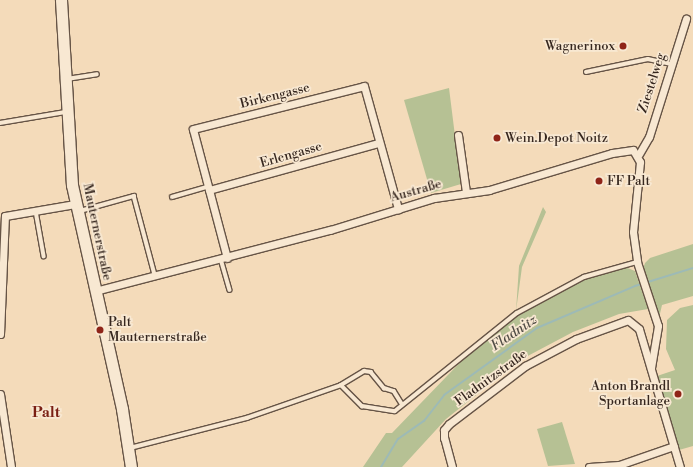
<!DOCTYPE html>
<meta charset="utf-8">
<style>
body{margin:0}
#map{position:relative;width:693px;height:467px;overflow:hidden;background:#f4dbba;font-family:"Libre Bodoni",serif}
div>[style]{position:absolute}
.green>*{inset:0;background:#b6c194}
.stream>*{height:2px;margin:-1px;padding:0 1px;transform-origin:1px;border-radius:1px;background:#9dbab6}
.roads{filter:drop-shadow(1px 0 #665446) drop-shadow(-1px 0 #665446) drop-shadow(0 1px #665446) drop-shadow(0 -1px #665446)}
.lane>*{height:3.5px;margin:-1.75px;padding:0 1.75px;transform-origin:1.75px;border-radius:1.75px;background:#f8e8d2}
.street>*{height:7px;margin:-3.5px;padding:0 3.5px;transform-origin:3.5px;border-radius:3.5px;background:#f8e8d2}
.secondary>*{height:11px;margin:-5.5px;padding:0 5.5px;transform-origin:5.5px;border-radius:5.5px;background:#f8e8d2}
.dots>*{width:11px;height:11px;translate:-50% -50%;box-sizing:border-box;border:2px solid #f8e8d2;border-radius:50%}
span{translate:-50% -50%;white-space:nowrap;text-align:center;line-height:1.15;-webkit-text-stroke:3.5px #f8e8d2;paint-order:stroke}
.poi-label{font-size:13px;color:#36271f}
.right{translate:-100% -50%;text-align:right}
.left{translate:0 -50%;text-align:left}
.street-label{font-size:13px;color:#36271f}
.water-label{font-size:14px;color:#504c45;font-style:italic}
.quarter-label{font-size:15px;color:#7a1f14;font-weight:700}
</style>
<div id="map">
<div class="green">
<div style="clip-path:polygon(449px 88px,461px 184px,431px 193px,404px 100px)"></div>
<div style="clip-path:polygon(543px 207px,546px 212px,522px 267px,516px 311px,519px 266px)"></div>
<div style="clip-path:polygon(693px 244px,693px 296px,662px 305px,659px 318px,643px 269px,645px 263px,650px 258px)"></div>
<div style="clip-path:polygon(625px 267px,635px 271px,648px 309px,619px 314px,573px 332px,522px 359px,446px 419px,402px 467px,363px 467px,386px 433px,392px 433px,474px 348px,506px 322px,585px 279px)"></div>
<div style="clip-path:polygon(693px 305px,693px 446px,679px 450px,657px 376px,675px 370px,666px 349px,667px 320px,680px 308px)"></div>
<div style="clip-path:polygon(562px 422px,575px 464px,548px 466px,537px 429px)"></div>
</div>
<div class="stream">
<div style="left:381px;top:467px;width:33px;rotate:-59deg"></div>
<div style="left:398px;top:439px;width:32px;rotate:-35deg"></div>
<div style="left:424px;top:421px;width:33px;rotate:-52deg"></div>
<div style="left:444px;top:395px;width:115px;rotate:-35.8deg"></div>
<div style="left:537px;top:328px;width:107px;rotate:-23.2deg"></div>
<div style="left:635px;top:286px;width:61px;rotate:-17.2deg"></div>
</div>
<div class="roads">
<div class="lane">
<div style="left:586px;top:72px;width:63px;rotate:-11.8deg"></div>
<div style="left:648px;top:59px;width:24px;rotate:12deg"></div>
<div style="left:67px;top:79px;width:30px;rotate:-9deg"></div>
<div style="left:0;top:123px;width:66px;rotate:-9.6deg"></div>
<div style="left:172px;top:197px;width:37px;rotate:-16deg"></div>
<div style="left:36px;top:211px;width:46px;rotate:79.9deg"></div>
<div style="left:80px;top:211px;width:56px;rotate:-15.5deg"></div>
<div style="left:134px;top:196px;width:82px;rotate:75.1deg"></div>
<div style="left:221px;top:259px;width:32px;rotate:74deg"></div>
<div style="left:341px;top:385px;width:27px;rotate:-31deg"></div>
<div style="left:364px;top:371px;width:7px;rotate:8deg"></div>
<div style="left:371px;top:372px;width:21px;rotate:51deg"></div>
<div style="left:384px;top:388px;width:10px;rotate:17deg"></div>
<div style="left:394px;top:391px;width:15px;rotate:58deg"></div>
<div style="left:130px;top:448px;width:121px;rotate:-14.4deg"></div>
<div style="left:247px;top:418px;width:100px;rotate:-19.3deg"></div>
<div style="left:341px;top:385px;width:30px;rotate:45deg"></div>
<div style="left:362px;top:406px;width:33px;rotate:9deg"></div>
<div style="left:395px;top:411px;width:156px;rotate:-38.8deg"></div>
<div style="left:517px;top:313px;width:76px;rotate:-28.2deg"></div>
<div style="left:584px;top:277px;width:55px;rotate:-15.8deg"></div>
</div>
<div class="street">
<div style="left:458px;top:135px;width:58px;rotate:82deg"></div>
<div style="left:639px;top:154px;width:20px;rotate:-60deg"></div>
<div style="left:649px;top:137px;width:124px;rotate:-72.6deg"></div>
<div style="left:209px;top:190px;width:176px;rotate:-15.5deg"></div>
<div style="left:227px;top:258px;width:133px;rotate:-104.8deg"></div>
<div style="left:193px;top:129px;width:176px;rotate:-14.1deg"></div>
<div style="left:364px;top:86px;width:128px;rotate:74.5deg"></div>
<div style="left:95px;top:291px;width:243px;rotate:-14.6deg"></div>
<div style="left:330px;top:230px;width:109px;rotate:-17.1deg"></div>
<div style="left:434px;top:198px;width:56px;rotate:-8.3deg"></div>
<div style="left:489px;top:190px;width:128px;rotate:-16.7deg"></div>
<div style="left:612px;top:153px;width:21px;rotate:-8deg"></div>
<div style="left:633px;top:150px;width:14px;rotate:60deg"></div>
<div style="left:640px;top:162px;width:70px;rotate:95.7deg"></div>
<div style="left:633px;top:232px;width:30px;rotate:82deg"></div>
<div style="left:637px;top:262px;width:67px;rotate:71.8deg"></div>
<div style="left:658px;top:326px;width:43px;rotate:99.5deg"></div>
<div style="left:0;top:334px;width:118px;rotate:-87.6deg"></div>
<div style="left:5px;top:216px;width:71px;rotate:-9.7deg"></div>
<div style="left:0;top:394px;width:74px;rotate:81.4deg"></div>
<div style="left:452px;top:467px;width:30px;rotate:-105deg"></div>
<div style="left:444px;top:438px;width:8px;rotate:-90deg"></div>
<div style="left:444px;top:430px;width:8px;rotate:-50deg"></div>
<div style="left:449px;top:424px;width:96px;rotate:-37.3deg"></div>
<div style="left:525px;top:366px;width:58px;rotate:-27.9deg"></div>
<div style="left:576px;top:339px;width:55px;rotate:-20.1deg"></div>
<div style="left:628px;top:320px;width:14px;rotate:39deg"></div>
<div style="left:639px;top:329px;width:144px;rotate:73.5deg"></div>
<div style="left:589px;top:467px;width:30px;rotate:-4deg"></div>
<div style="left:619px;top:465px;width:58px;rotate:-19.1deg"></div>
</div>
<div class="secondary">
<div style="left:61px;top:0;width:185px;rotate:86.6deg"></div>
<div style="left:72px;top:185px;width:230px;rotate:77.4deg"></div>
<div style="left:122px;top:409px;width:59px;rotate:81.2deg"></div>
</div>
</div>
<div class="dots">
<div style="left:623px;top:46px;background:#8f2418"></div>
<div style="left:497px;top:138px;background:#8f2418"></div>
<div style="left:599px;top:181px;background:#8f2418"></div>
<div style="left:100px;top:330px;background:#8f2418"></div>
<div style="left:678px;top:394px;background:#8f2418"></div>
</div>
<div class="poi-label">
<span class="right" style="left:615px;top:46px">Wagnerinox</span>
<span class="left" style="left:505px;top:138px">Wein.Depot Noitz</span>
<span class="left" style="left:607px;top:181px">FF Palt</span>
<span class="left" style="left:108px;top:330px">Palt<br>Mauternerstraße</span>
<span class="right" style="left:670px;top:394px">Anton Brandl<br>Sportanlage</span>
</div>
<div class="street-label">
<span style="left:652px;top:83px;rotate:-72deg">Ziestelweg</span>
<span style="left:275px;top:96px;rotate:-14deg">Birkengasse</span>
<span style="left:291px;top:155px;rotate:-16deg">Erlengasse</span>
<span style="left:416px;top:191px;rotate:-16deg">Austraße</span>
<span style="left:97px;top:232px;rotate:78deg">Mauternerstraße</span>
<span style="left:491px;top:378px;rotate:-36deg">Fladnitzstraße</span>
</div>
<div class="water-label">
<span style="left:514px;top:333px;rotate:-34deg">Fladnitz</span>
</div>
<div class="quarter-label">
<span style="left:46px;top:413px">Palt</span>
</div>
</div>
